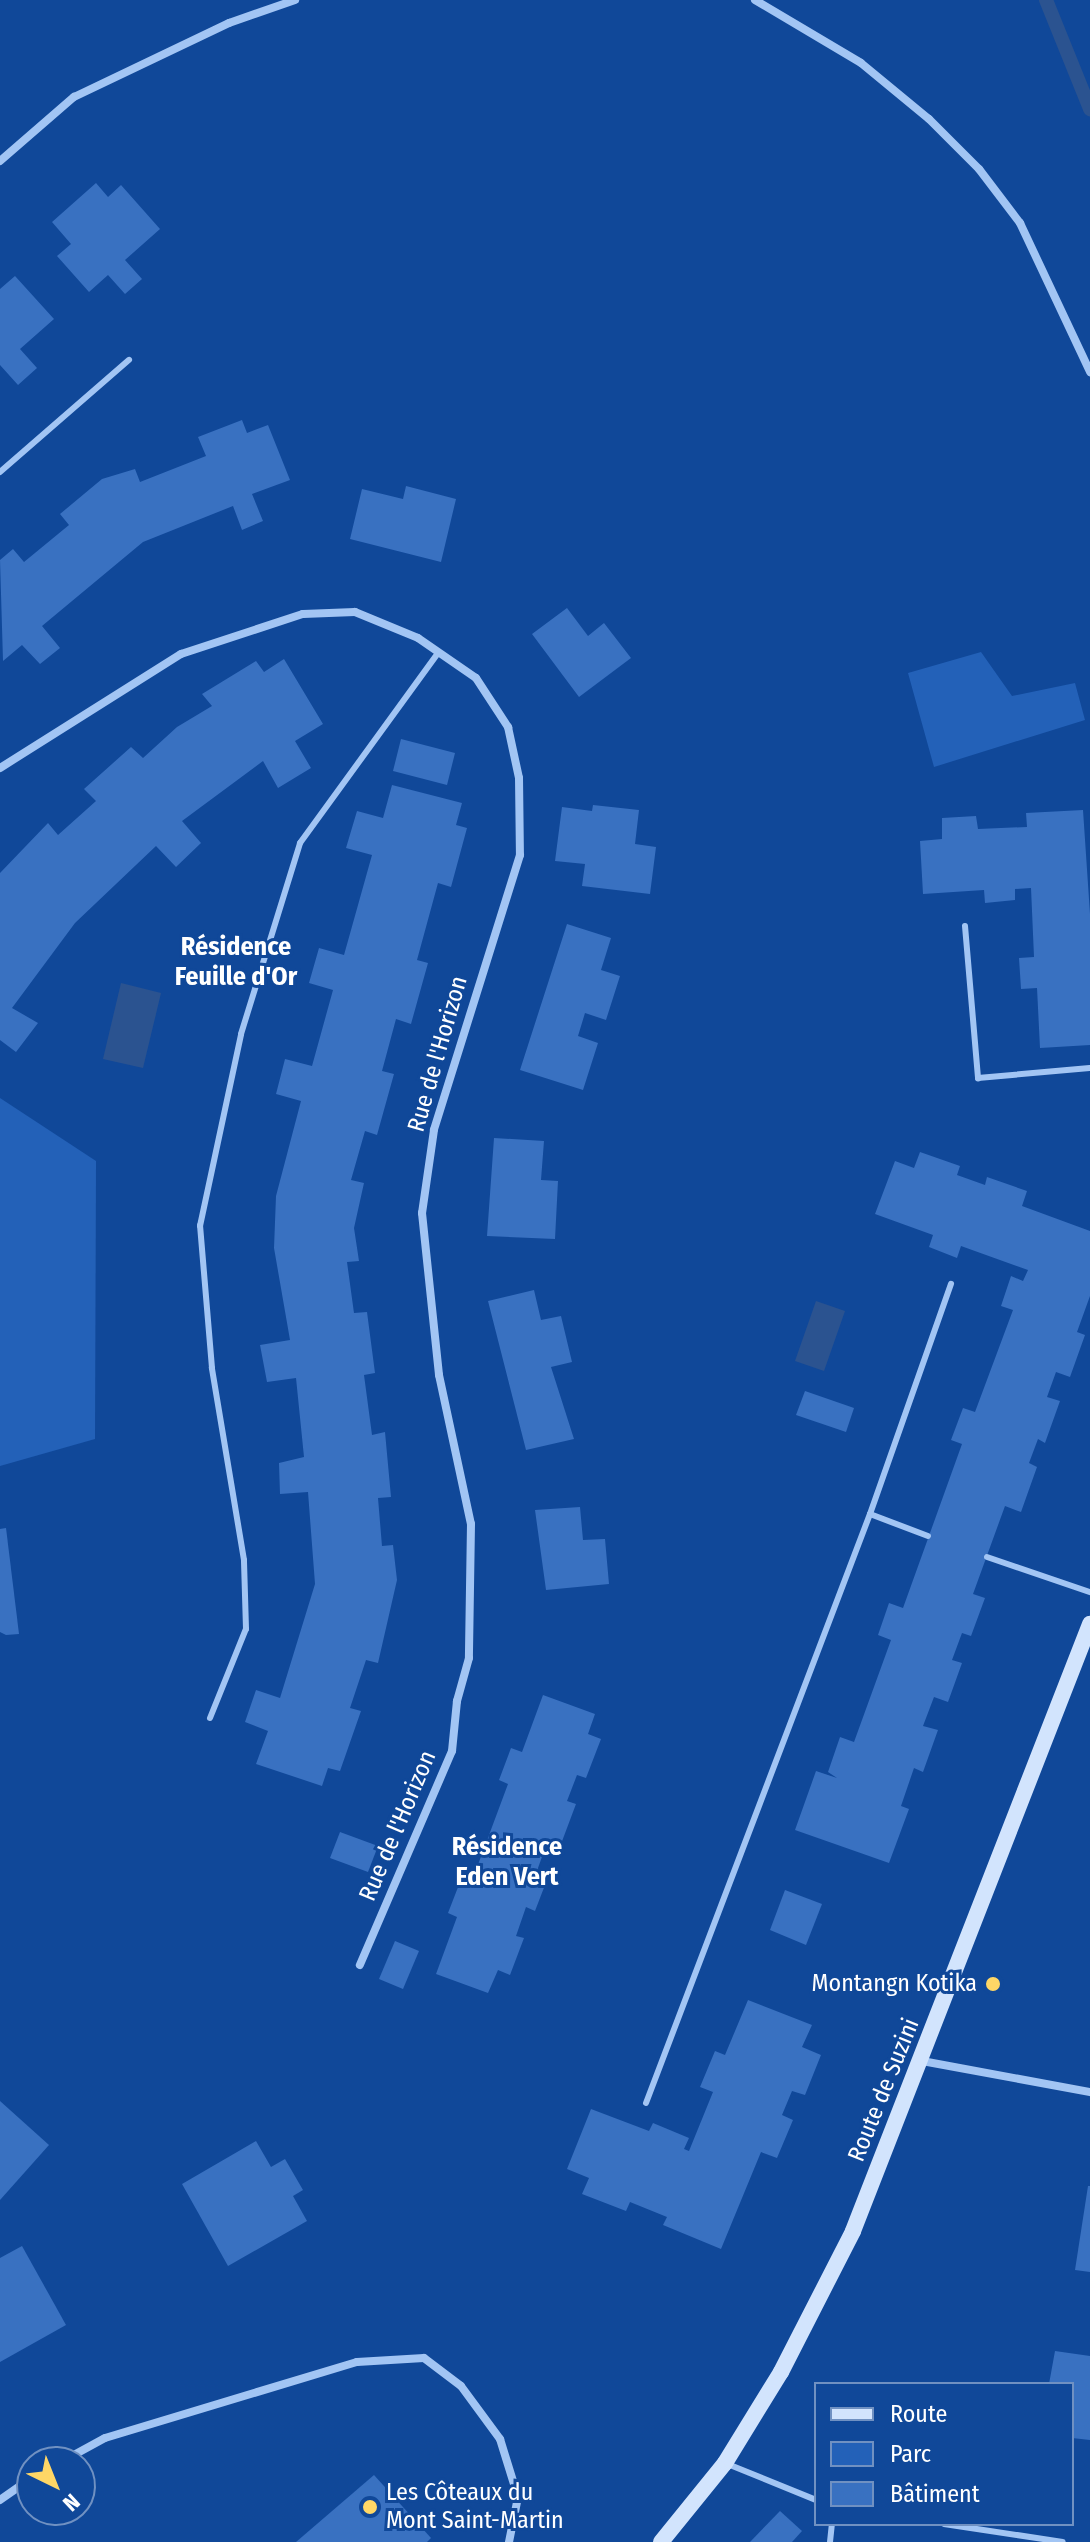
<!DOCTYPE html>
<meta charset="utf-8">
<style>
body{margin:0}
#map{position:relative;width:1090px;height:2542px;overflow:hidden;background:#104899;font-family:"Fira Sans Condensed",sans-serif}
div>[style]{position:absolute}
.green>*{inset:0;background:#2361b8}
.water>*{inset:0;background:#2b5390}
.stream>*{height:14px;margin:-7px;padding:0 7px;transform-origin:7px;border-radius:7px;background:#2b5390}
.building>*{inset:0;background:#3971c1}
.lane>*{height:6px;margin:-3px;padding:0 3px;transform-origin:3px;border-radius:3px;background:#a2c5f4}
.street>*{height:8px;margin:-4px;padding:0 4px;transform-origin:4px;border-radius:4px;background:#a2c5f4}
.secondary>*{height:16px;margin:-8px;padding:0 8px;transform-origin:8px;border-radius:8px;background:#d2e4fd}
.dots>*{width:22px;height:22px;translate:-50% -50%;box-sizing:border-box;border:4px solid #104899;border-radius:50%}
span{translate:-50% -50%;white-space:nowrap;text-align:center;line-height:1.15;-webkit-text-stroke:6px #104899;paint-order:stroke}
.street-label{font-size:24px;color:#fff}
.poi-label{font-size:24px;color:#fff}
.right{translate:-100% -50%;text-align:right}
.left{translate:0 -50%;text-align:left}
.neighbourhood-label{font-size:26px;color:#fff;font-weight:700}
.legend{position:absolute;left:814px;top:2382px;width:260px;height:144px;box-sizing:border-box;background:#104899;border:2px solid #7091c2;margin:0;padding:10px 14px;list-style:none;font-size:24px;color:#fff}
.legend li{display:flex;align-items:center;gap:16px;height:40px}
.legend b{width:40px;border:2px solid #7091c2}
.north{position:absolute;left:16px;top:2446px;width:80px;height:80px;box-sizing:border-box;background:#104899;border:2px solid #7091c2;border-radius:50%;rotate:137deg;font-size:22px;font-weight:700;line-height:32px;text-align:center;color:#fff}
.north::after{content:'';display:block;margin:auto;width:28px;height:36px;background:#ffd766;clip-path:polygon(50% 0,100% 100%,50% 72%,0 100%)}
</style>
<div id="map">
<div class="green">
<div style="clip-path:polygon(981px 652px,1012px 696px,1075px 683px,1085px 720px,934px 767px,908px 673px)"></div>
<div style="clip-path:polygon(0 1098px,96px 1161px,95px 1439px,0 1466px)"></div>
</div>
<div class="water">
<div style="clip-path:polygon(121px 983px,161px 993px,143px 1068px,103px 1059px)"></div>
<div style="clip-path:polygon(816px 1301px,845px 1311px,824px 1371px,795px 1361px)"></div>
</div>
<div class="stream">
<div style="left:1046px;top:0;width:118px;rotate:68deg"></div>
</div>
<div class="building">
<div style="clip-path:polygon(96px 183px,108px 197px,121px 185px,160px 229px,125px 260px,142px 279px,125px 294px,108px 275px,89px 292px,57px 256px,71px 244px,52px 222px)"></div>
<div style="clip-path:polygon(15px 276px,54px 319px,20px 349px,37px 368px,18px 385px,0 365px,0 289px)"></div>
<div style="clip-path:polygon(242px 420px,247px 433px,268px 425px,290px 480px,252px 494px,263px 521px,242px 530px,233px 506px,143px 542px,42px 626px,60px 648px,40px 664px,22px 645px,3px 661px,0 560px,13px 549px,24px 562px,69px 525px,60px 514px,102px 479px,135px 469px,140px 482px,206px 456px,198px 437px)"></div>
<div style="clip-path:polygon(406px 486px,456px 499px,441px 562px,350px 539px,362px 489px,403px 499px)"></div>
<div style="clip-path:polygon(567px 608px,588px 636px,604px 623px,631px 658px,579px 697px,532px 634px)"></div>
<div style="clip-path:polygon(284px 659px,323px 724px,295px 741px,311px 768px,278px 788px,263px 761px,182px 821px,201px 843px,176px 867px,156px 846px,75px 923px,12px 1008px,38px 1023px,16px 1052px,0 1040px,0 873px,48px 823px,58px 835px,96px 801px,84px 789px,131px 747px,143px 758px,177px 727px,212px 706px,202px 694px,256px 661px,264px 672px)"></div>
<div style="clip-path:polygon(401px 739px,455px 753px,447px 785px,393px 771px)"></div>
<div style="clip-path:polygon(392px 785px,462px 803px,456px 825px,467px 828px,451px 887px,438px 883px,417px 960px,428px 963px,411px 1024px,396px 1019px,382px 1071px,394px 1074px,377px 1135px,365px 1131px,351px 1180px,364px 1183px,354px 1228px,359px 1261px,347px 1262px,354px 1313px,367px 1312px,375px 1373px,364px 1375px,372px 1435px,385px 1432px,391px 1497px,378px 1498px,382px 1546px,393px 1545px,397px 1580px,378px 1663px,366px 1660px,350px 1708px,361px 1711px,340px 1771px,328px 1768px,322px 1786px,256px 1764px,268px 1731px,245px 1722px,256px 1690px,280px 1698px,315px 1584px,308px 1492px,280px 1494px,279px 1463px,304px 1457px,296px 1378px,267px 1382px,260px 1345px,290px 1340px,274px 1248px,276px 1196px,301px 1101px,276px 1094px,285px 1059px,312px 1066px,333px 990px,309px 983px,319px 948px,344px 955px,372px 855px,346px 848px,357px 811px,383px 818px)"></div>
<div style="clip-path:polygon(593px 805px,639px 810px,635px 844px,656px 847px,650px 894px,582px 886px,585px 864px,555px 861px,562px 807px,592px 811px)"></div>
<div style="clip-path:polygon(1083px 810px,1090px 914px,1090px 1045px,1040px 1048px,1037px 988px,1021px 989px,1019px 958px,1034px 957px,1031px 888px,1015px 889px,1015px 900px,985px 903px,984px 890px,923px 894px,920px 841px,942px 839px,942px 818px,976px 816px,978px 829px,1027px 827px,1026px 813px)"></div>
<div style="clip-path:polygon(567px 924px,611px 938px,601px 970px,620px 976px,606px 1020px,585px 1013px,578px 1036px,598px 1043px,583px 1090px,520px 1070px)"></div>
<div style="clip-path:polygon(494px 1138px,544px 1141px,541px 1180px,558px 1181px,555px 1239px,487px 1236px)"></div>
<div style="clip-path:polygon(920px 1152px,960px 1166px,957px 1175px,985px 1185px,987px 1177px,1027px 1191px,1022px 1206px,1090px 1231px,1090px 1296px,1077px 1332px,1085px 1335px,1070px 1377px,1056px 1372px,1047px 1397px,1060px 1401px,1045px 1443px,1038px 1439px,1029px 1463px,1037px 1467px,1021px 1512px,1005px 1506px,973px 1594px,985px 1598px,971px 1636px,962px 1633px,952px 1660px,962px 1663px,948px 1702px,934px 1697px,923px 1726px,938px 1730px,923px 1772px,914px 1768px,901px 1806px,909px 1809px,889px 1863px,795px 1830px,816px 1771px,837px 1778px,828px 1772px,840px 1737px,854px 1742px,891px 1640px,878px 1635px,889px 1603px,903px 1608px,962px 1444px,951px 1440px,963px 1408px,975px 1412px,1013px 1310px,1001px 1306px,1011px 1276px,1023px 1281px,1028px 1270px,961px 1246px,957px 1258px,929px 1247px,933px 1235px,875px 1214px,895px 1161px,914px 1168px)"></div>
<div style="clip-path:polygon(534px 1290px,541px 1320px,561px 1316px,572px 1362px,551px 1367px,574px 1439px,526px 1450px,488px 1301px)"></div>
<div style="clip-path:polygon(805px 1391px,854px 1408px,846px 1432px,796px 1415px)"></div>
<div style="clip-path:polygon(580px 1507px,583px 1540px,605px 1539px,609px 1584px,546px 1590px,535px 1510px)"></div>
<div style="clip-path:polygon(6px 1528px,19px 1634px,6px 1635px,0 1632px,0 1529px)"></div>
<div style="clip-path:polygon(543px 1695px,595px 1714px,588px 1734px,601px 1739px,586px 1778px,577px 1775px,567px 1801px,576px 1804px,561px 1844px,548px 1840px,538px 1868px,550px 1872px,535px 1911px,526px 1907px,516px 1936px,524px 1938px,510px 1975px,498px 1970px,488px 1993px,436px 1974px,457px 1917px,448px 1913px,460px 1882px,470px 1886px,508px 1784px,499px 1780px,511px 1748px,522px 1752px)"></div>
<div style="clip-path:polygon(340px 1832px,378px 1846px,368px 1872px,330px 1858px)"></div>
<div style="clip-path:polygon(785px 1890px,822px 1904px,806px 1945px,770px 1930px)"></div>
<div style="clip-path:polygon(395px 1941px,419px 1951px,403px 1989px,379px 1979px)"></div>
<div style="clip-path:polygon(748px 2000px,812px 2025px,802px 2047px,821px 2055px,805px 2095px,792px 2091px,782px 2115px,793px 2120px,777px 2158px,761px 2152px,721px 2249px,663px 2225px,667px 2217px,630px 2202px,626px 2211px,582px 2194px,589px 2178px,567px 2169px,591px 2109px,649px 2131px,653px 2123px,689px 2138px,684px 2149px,689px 2151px,713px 2092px,700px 2087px,715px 2051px,725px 2055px)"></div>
<div style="clip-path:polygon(0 2101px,49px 2145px,0 2200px)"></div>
<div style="clip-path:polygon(256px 2141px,271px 2167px,285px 2159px,303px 2190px,293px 2196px,307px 2221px,228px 2266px,182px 2184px)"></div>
<div style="clip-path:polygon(1088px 2186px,1090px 2186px,1090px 2272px,1075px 2270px)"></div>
<div style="clip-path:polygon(22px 2246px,66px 2325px,0 2362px,0 2258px)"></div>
<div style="clip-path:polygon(1055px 2351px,1090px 2356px,1090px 2440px,1072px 2438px,1072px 2384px,1049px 2384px)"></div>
<div style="clip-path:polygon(374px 2475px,431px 2538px,427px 2542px,296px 2542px)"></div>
<div style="clip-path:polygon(780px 2511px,802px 2531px,792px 2542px,750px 2542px)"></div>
</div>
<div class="lane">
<div style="left:0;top:472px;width:171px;rotate:-41deg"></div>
<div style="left:965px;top:926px;width:153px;rotate:85.1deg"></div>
<div style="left:978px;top:1078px;width:112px;rotate:-5.1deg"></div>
<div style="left:870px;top:1514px;width:62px;rotate:20.8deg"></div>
<div style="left:987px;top:1557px;width:109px;rotate:18.8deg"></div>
<div style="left:210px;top:1718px;width:96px;rotate:-68deg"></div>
<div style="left:246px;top:1629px;width:69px;rotate:-91.7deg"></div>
<div style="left:244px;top:1560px;width:195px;rotate:-99.5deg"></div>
<div style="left:212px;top:1368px;width:143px;rotate:-94.8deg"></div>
<div style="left:200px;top:1226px;width:196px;rotate:-77.9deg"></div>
<div style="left:241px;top:1034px;width:200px;rotate:-72.8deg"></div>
<div style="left:300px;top:843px;width:235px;rotate:-54deg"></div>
<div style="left:646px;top:2103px;width:630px;rotate:-69.18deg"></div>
<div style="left:870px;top:1514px;width:244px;rotate:-70.6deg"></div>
<div style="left:725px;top:2463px;width:98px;rotate:22.1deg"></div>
<div style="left:944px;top:2524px;width:120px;rotate:8.6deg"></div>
<div style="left:830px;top:2542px;width:18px;rotate:-84deg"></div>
</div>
<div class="street">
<div style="left:755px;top:0;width:123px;rotate:30.7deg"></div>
<div style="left:861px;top:63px;width:88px;rotate:39.5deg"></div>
<div style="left:929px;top:119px;width:71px;rotate:45deg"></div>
<div style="left:979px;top:169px;width:68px;rotate:52.8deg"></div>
<div style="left:1020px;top:223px;width:165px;rotate:64.8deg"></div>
<div style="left:0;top:161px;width:98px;rotate:-40.9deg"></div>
<div style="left:74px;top:97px;width:172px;rotate:-25.5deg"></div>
<div style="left:229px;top:23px;width:70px;rotate:-19.2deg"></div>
<div style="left:0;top:768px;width:214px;rotate:-32.2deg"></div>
<div style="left:181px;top:654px;width:128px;rotate:-18.2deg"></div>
<div style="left:303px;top:614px;width:52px;rotate:-2.2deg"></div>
<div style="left:355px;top:612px;width:68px;rotate:22.4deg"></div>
<div style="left:418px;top:638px;width:70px;rotate:34.6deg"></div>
<div style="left:476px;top:678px;width:59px;rotate:56.9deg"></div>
<div style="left:508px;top:727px;width:52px;rotate:77.8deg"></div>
<div style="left:519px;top:778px;width:77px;rotate:89.3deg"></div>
<div style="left:520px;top:855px;width:288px;rotate:107.4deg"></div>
<div style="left:434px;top:1130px;width:84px;rotate:98.2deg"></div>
<div style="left:422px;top:1213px;width:163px;rotate:84deg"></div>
<div style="left:439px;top:1375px;width:152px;rotate:77.9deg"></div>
<div style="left:471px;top:1524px;width:134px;rotate:90.9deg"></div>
<div style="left:469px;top:1658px;width:45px;rotate:105.6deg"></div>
<div style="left:457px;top:1701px;width:50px;rotate:95.7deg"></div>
<div style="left:452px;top:1751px;width:233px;rotate:113.3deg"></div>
<div style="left:922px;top:2061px;width:171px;rotate:10.5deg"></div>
<div style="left:61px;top:2462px;width:50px;rotate:-28.6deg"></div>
<div style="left:105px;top:2438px;width:263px;rotate:-16.8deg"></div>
<div style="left:357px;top:2362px;width:67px;rotate:-3.4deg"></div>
<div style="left:424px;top:2358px;width:46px;rotate:37.1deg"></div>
<div style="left:461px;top:2386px;width:66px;rotate:53.7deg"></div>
<div style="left:500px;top:2439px;width:61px;rotate:72.8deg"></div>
<div style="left:518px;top:2497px;width:46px;rotate:101.3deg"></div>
<div style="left:0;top:2500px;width:39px;rotate:-35deg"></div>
</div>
<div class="secondary">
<div style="left:661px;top:2542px;width:102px;rotate:-51deg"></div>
<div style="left:725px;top:2463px;width:107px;rotate:-58.4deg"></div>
<div style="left:781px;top:2372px;width:158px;rotate:-62.9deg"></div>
<div style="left:853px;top:2231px;width:652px;rotate:-68.67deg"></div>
</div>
<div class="dots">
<div style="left:993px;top:1984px;background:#ffd766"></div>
<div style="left:370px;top:2507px;background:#ffd766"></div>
</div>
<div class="street-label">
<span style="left:438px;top:1054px;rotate:-74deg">Rue de l'Horizon</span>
<span style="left:398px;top:1826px;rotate:-67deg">Rue de l'Horizon</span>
<span style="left:884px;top:2090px;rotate:-68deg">Route de Suzini</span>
</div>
<div class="poi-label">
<span class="right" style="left:977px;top:1984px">Montangn Kotika</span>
<span class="left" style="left:386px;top:2507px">Les Côteaux du<br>Mont Saint-Martin</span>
</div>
<div class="neighbourhood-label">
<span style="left:236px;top:962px">Résidence<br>Feuille d'Or</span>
<span style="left:507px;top:1862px">Résidence<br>Eden Vert</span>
</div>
<ul class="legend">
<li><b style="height:10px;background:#d2e4fd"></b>Route</li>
<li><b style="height:22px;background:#2361b8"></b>Parc</li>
<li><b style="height:22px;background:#3971c1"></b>Bâtiment</li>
</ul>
<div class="north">N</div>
</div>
